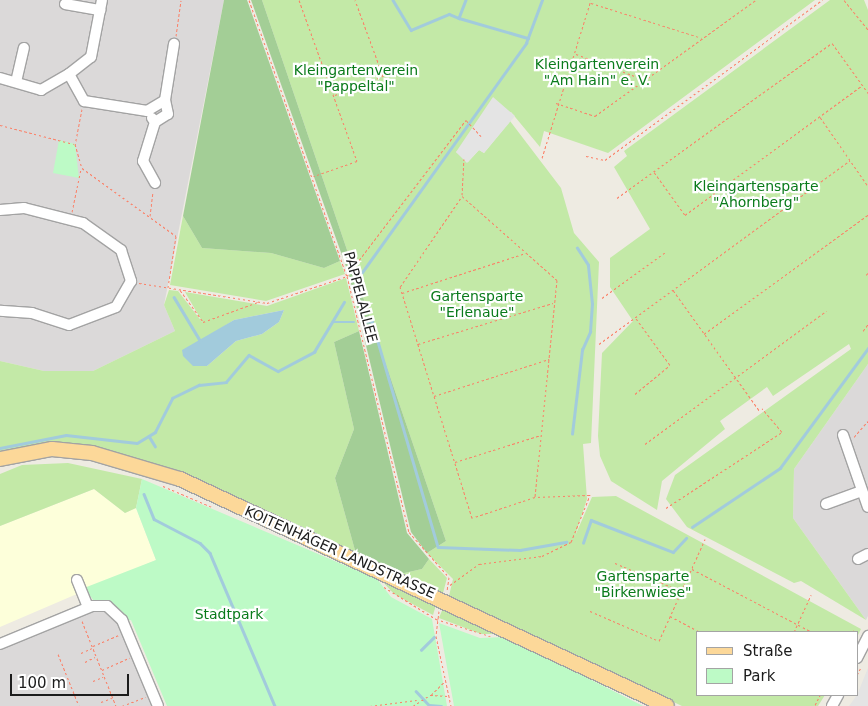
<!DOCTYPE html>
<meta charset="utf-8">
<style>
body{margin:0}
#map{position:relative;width:868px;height:706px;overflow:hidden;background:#eeebe2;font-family:"DejaVu Sans",sans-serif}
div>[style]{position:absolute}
.residential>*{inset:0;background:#dbd9d9}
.education>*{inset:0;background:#fdffda}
.grass>*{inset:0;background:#c3e9a7}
.forest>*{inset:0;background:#a3ce96}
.park>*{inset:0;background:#bdfac6}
.parking>*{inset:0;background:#e4e4e4}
.water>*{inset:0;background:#a2cbdc}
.stream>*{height:2.5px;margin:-1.25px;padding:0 1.25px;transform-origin:1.25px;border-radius:1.25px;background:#a2cbdc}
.path>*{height:1px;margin-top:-0.5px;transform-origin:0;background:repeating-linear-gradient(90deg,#fb7f66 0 2.5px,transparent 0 5px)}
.roads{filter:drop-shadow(1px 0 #a3a3a3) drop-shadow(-1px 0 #a3a3a3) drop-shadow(0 1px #a3a3a3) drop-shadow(0 -1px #a3a3a3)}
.minor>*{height:10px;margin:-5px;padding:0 5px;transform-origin:5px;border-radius:5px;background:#fff}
.major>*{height:14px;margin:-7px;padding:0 7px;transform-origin:7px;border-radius:7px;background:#fcd899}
span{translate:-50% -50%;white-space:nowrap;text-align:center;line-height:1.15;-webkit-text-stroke:4.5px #fff;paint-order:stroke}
.park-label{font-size:14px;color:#0a7b1b}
.street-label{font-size:14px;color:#1c1c1c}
.legend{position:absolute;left:696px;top:631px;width:162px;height:65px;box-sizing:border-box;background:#fff;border:1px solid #a4a4a4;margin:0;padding:6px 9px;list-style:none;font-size:15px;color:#1c1c1c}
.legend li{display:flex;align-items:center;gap:10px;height:25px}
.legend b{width:25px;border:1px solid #a4a4a4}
.scale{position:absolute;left:10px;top:674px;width:119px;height:22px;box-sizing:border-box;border:2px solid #1c1c1c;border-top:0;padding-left:6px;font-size:15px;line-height:18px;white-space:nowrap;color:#1c1c1c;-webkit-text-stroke:4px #fff;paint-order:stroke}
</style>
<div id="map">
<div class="residential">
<div style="clip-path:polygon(0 0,224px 0,164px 305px,175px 331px,93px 371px,44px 371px,0 361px)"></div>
<div style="clip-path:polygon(868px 364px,868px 616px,866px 620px,793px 518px,794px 469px)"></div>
<div style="clip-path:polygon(103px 608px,118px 619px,154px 706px,0 706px,0 648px)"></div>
</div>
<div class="education">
<div style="clip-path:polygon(94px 489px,125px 513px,136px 508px,156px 560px,0 627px,0 526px)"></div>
</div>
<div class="grass">
<div style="clip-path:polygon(262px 0,815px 0,608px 153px,544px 131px,540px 147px,511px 112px,456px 152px,468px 162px,479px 150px,484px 153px,510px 121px,561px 188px,574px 233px,599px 262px,591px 443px,583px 444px,587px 499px,575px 536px,592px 497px,616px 496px,861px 629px,857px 637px,857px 632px,697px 632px,697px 695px,825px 695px,818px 706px,682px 706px,449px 596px,453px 579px,427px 553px,446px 541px)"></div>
<div style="clip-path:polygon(830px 0,864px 0,868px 10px,868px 364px,794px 469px,793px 518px,866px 620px,801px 581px,794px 583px,687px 527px,666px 499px,675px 475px,851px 349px,849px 344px,773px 396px,767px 387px,720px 421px,725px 429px,662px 481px,657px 510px,611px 481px,600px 456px,598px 436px,602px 353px,633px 321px,610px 287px,610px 258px,650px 229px,614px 167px,627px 156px,624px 151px)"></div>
<div style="clip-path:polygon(183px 216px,202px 248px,271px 253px,324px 268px,340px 261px,345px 274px,266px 301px,170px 285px)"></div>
<div style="clip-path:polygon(evenodd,346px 278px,359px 331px,334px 342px,354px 429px,335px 478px,356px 554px,130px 456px,57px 443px,0 451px,0 361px,44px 371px,93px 371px,175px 331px,164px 305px,169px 290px,178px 291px,203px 323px,185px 292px,267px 306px,346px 278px,284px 310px,279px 322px,262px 334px,236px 341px,207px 366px,196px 344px,234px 320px,284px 310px)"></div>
<div style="clip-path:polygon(68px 463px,142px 479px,136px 508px,125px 513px,94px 489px,0 526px,0 474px,22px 465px)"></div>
<div style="clip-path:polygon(429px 559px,447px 578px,443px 593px,400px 574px,422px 569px)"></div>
<div style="clip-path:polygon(383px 582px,436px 605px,433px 615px,394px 594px)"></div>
<div style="clip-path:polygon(443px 608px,499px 634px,481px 634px,439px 618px)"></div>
</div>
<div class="forest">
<div style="clip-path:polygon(224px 0,247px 0,340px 261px,324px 268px,271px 253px,202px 248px,183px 216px)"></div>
<div style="clip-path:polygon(251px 0,262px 0,446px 541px,427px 553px,411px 532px,349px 275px)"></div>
<div style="clip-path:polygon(359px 331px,407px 533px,429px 559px,422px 569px,400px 574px,356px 554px,335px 478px,354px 429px,334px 342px)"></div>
</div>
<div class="park">
<div style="clip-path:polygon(59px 140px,75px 144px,79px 178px,53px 173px)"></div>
<div style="clip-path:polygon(142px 479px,377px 579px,391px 597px,432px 619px,447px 706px,167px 706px,131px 620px,127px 621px,111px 604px,94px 601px,84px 588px,156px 560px,136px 508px)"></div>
<div style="clip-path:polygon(439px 623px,480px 638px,506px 637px,643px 706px,454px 706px)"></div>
</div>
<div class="parking">
<div style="clip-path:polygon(493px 97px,515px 116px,484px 153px,479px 150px,467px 163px,456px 152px)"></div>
<div style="clip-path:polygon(868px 668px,868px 706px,849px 706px,857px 695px)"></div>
</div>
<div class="water">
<div style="clip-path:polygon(284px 310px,279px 322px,262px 334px,236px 341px,207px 366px,193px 366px,183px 356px,182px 350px,234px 320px)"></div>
</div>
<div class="stream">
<div style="left:393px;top:0;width:35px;rotate:59deg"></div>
<div style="left:411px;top:30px;width:41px;rotate:-22.8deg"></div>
<div style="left:449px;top:14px;width:11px;rotate:22deg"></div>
<div style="left:466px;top:0;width:19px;rotate:111deg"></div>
<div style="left:459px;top:18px;width:72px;rotate:16.2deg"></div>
<div style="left:358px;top:278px;width:289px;rotate:-54.4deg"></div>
<div style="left:526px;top:43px;width:46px;rotate:-69.6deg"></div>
<div style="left:174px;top:297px;width:52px;rotate:59deg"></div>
<div style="left:334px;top:322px;width:20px"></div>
<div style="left:363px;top:322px;width:9px;rotate:-6deg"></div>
<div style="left:372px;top:321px;width:235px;rotate:73.7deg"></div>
<div style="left:438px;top:547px;width:82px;rotate:2.1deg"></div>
<div style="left:520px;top:550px;width:47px;rotate:-9.9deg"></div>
<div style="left:572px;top:434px;width:85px;rotate:-83.2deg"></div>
<div style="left:582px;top:350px;width:20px;rotate:-66deg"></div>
<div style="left:590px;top:332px;width:28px;rotate:-86deg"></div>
<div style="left:592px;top:304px;width:39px;rotate:-96deg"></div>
<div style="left:588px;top:265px;width:20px;rotate:-123deg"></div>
<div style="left:149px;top:436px;width:12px;rotate:59deg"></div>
<div style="left:0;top:448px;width:67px;rotate:-11.1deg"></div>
<div style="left:66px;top:435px;width:71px;rotate:6.4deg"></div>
<div style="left:137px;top:443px;width:21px;rotate:-31deg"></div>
<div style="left:155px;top:432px;width:38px;rotate:-63deg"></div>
<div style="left:172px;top:398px;width:30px;rotate:-26deg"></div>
<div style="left:199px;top:385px;width:27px;rotate:-6deg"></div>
<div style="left:226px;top:382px;width:35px;rotate:-50deg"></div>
<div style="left:249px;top:355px;width:33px;rotate:29deg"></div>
<div style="left:278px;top:371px;width:41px;rotate:-27.8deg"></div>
<div style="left:314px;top:352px;width:58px;rotate:-59deg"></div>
<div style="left:144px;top:494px;width:27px;rotate:68deg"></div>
<div style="left:154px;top:519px;width:52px;rotate:27.6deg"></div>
<div style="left:200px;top:543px;width:14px;rotate:45deg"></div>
<div style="left:210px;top:553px;width:166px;rotate:67deg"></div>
<div style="left:692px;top:527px;width:106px;rotate:-33.8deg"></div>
<div style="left:780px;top:468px;width:149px;rotate:-53.7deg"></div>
<div style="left:583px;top:543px;width:24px;rotate:-71deg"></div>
<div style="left:591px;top:520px;width:88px;rotate:21.3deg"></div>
<div style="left:673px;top:552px;width:19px;rotate:-47deg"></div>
<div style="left:421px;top:650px;width:18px;rotate:-45deg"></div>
<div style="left:416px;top:691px;width:19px;rotate:47deg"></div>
<div style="left:429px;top:705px;width:12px;rotate:5deg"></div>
</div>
<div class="path">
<div style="left:249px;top:0;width:293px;rotate:70.5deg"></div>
<div style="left:347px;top:276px;width:263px;rotate:76.4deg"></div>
<div style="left:409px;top:532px;width:60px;rotate:48.4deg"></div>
<div style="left:449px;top:577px;width:14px;rotate:98deg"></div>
<div style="left:299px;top:0;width:171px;rotate:70.2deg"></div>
<div style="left:357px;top:161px;width:46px;rotate:160.8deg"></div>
<div style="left:844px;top:0;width:38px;rotate:51deg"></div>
<div style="left:591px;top:3px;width:116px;rotate:17.5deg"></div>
<div style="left:176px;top:36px;width:36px;rotate:-82deg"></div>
<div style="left:576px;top:54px;width:74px;rotate:20.6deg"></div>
<div style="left:335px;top:95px;width:52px;rotate:-21.6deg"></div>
<div style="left:383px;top:76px;width:81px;rotate:-110.2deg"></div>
<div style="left:556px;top:103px;width:41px;rotate:18.4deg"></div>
<div style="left:595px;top:116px;width:198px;rotate:-35.8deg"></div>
<div style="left:82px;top:109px;width:36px;rotate:101deg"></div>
<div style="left:75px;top:144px;width:25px;rotate:74deg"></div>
<div style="left:82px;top:168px;width:116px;rotate:35.9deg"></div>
<div style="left:176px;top:236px;width:52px;rotate:98.9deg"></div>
<div style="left:820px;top:117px;width:84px;rotate:55.2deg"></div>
<div style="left:0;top:125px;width:76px;rotate:14.4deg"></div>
<div style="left:586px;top:156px;width:19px;rotate:12deg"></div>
<div style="left:605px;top:160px;width:270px;rotate:-36.4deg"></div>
<div style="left:542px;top:158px;width:165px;rotate:-72.8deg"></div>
<div style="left:654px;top:172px;width:53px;rotate:54.2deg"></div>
<div style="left:685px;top:215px;width:218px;rotate:-36.2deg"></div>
<div style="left:462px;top:195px;width:36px;rotate:-87deg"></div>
<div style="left:617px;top:198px;width:265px;rotate:-35.8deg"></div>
<div style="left:832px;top:43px;width:62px;rotate:54.2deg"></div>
<div style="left:72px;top:212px;width:44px;rotate:-78.2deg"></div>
<div style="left:150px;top:216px;width:23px;rotate:-83deg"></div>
<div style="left:866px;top:275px;width:3px;rotate:-45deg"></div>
<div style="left:139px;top:283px;width:130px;rotate:8.9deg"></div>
<div style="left:267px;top:303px;width:84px;rotate:-18.6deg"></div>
<div style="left:347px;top:276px;width:196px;rotate:-52.7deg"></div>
<div style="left:466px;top:120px;width:22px;rotate:47deg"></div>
<div style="left:180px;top:290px;width:39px;rotate:54deg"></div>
<div style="left:203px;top:322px;width:59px;rotate:-20deg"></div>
<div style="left:673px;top:290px;width:148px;rotate:54.4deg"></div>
<div style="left:402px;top:293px;width:130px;rotate:-17.9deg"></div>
<div style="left:602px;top:298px;width:80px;rotate:-35.9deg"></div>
<div style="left:863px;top:331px;width:9px;rotate:-54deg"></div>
<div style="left:704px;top:334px;width:203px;rotate:-36deg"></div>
<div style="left:418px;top:344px;width:141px;rotate:-16.9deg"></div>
<div style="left:599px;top:344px;width:311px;rotate:-36.2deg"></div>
<div style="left:635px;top:394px;width:45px;rotate:-39.6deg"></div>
<div style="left:670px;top:365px;width:59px;rotate:-126.1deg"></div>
<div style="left:434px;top:396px;width:121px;rotate:-17.8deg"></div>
<div style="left:854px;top:437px;width:21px;rotate:-49deg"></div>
<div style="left:645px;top:444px;width:225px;rotate:-36.3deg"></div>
<div style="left:455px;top:462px;width:90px;rotate:-17.4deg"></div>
<div style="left:163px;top:486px;width:53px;rotate:23.2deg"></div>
<div style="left:666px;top:508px;width:139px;rotate:-33.2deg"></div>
<div style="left:782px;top:432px;width:31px;rotate:-130deg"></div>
<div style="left:615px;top:563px;width:72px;rotate:23deg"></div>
<div style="left:692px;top:569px;width:136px;rotate:27.7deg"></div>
<div style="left:450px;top:585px;width:36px;rotate:-36deg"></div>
<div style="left:479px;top:564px;width:64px;rotate:-7.2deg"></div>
<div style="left:542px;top:556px;width:32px;rotate:-26deg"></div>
<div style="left:571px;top:542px;width:51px;rotate:-68deg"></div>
<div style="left:590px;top:495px;width:55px;rotate:177.9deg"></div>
<div style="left:535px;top:497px;width:66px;rotate:161.6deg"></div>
<div style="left:472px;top:518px;width:242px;rotate:-107.3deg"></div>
<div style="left:400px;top:287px;width:110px;rotate:-55.7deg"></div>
<div style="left:462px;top:196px;width:127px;rotate:41.5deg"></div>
<div style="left:557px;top:280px;width:218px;rotate:95.8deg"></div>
<div style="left:384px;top:587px;width:61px;rotate:31.6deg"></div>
<div style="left:436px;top:619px;width:57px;rotate:17.5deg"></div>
<div style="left:439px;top:611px;width:25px;rotate:97deg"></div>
<div style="left:436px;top:636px;width:72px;rotate:77.9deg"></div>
<div style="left:590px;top:611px;width:75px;rotate:23.5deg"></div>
<div style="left:659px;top:641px;width:112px;rotate:-65.7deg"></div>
<div style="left:670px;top:616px;width:34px;rotate:28deg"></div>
<div style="left:82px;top:621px;width:92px;rotate:68.2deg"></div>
<div style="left:794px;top:632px;width:41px;rotate:-65.3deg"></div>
<div style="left:853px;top:632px;width:2px;rotate:-63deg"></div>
<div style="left:93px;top:646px;width:28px;rotate:-23deg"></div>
<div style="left:81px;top:653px;width:12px;rotate:-24deg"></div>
<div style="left:58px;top:654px;width:56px;rotate:68deg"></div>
<div style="left:85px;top:662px;width:11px;rotate:-27deg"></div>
<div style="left:102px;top:670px;width:30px;rotate:-24deg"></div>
<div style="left:857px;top:675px;width:9px;rotate:-63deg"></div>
<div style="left:93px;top:681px;width:11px;rotate:-22deg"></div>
<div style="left:431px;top:695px;width:18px;rotate:-45deg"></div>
<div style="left:101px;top:702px;width:12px;rotate:-20deg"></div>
<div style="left:815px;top:705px;width:11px;rotate:-63deg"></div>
<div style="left:122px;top:706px;width:25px;rotate:-21deg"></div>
<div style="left:370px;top:706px;width:47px;rotate:-7.3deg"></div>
<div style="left:413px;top:706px;width:20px;rotate:-33deg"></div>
<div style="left:430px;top:695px;width:18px;rotate:3deg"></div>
</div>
<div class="roads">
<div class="minor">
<div style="left:65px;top:4px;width:36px;rotate:10deg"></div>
<div style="left:69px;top:74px;width:31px;rotate:61deg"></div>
<div style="left:84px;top:101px;width:64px;rotate:9deg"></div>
<div style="left:147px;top:111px;width:21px;rotate:-31deg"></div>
<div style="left:165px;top:100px;width:57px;rotate:-80.9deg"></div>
<div style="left:0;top:78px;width:43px;rotate:16.3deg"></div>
<div style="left:41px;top:90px;width:32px;rotate:-30deg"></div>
<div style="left:69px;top:74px;width:28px;rotate:-38deg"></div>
<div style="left:91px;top:57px;width:58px;rotate:-79.1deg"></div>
<div style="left:16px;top:82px;width:35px;rotate:-77deg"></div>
<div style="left:152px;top:118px;width:5px;rotate:53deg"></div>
<div style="left:155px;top:122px;width:15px;rotate:-32deg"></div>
<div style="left:168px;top:114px;width:14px;rotate:-102deg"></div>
<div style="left:155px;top:122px;width:41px;rotate:107.1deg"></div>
<div style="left:143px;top:161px;width:25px;rotate:61deg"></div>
<div style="left:0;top:210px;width:24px;rotate:-5deg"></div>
<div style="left:24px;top:208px;width:61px;rotate:14.3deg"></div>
<div style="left:83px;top:223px;width:47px;rotate:35.4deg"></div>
<div style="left:121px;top:250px;width:33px;rotate:72deg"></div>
<div style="left:131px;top:281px;width:30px;rotate:120deg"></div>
<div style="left:116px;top:307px;width:50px;rotate:159deg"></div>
<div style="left:69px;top:325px;width:39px;rotate:-162deg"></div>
<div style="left:32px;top:313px;width:32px;rotate:-176deg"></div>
<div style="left:843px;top:435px;width:76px;rotate:70.9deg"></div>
<div style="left:826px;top:504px;width:38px;rotate:-20deg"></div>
<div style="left:858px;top:559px;width:11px;rotate:-27deg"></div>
<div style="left:77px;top:580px;width:29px;rotate:68deg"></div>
<div style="left:0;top:644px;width:100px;rotate:-22.4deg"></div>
<div style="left:92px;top:606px;width:15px"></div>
<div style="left:107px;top:606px;width:21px;rotate:43deg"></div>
<div style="left:122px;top:620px;width:93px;rotate:67.3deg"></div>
<div style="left:857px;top:658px;width:25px;rotate:-63deg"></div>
<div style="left:832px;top:706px;width:13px;rotate:-61deg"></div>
</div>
<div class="major">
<div style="left:0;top:459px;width:53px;rotate:-10.9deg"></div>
<div style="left:52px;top:449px;width:40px;rotate:5.7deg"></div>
<div style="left:92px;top:453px;width:92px;rotate:16.5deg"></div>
<div style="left:180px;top:479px;width:537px;rotate:24.99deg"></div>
</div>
</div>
<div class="park-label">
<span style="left:597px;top:72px">Kleingartenverein<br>"Am Hain" e. V.</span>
<span style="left:356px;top:78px">Kleingartenverein<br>"Pappeltal"</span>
<span style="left:756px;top:194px">Kleingartensparte<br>"Ahornberg"</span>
<span style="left:477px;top:304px">Gartensparte<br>"Erlenaue"</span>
<span style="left:643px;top:584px">Gartensparte<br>"Birkenwiese"</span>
<span style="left:229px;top:614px">Stadtpark</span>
</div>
<div class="street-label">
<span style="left:361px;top:297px;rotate:75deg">PAPPELALLEE</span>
<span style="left:340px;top:552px;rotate:24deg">KOITENHÄGER LANDSTRASSE</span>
</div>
<ul class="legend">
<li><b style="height:6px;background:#fcd899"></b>Straße</li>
<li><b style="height:14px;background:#bdfac6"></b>Park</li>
</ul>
<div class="scale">100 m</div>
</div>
